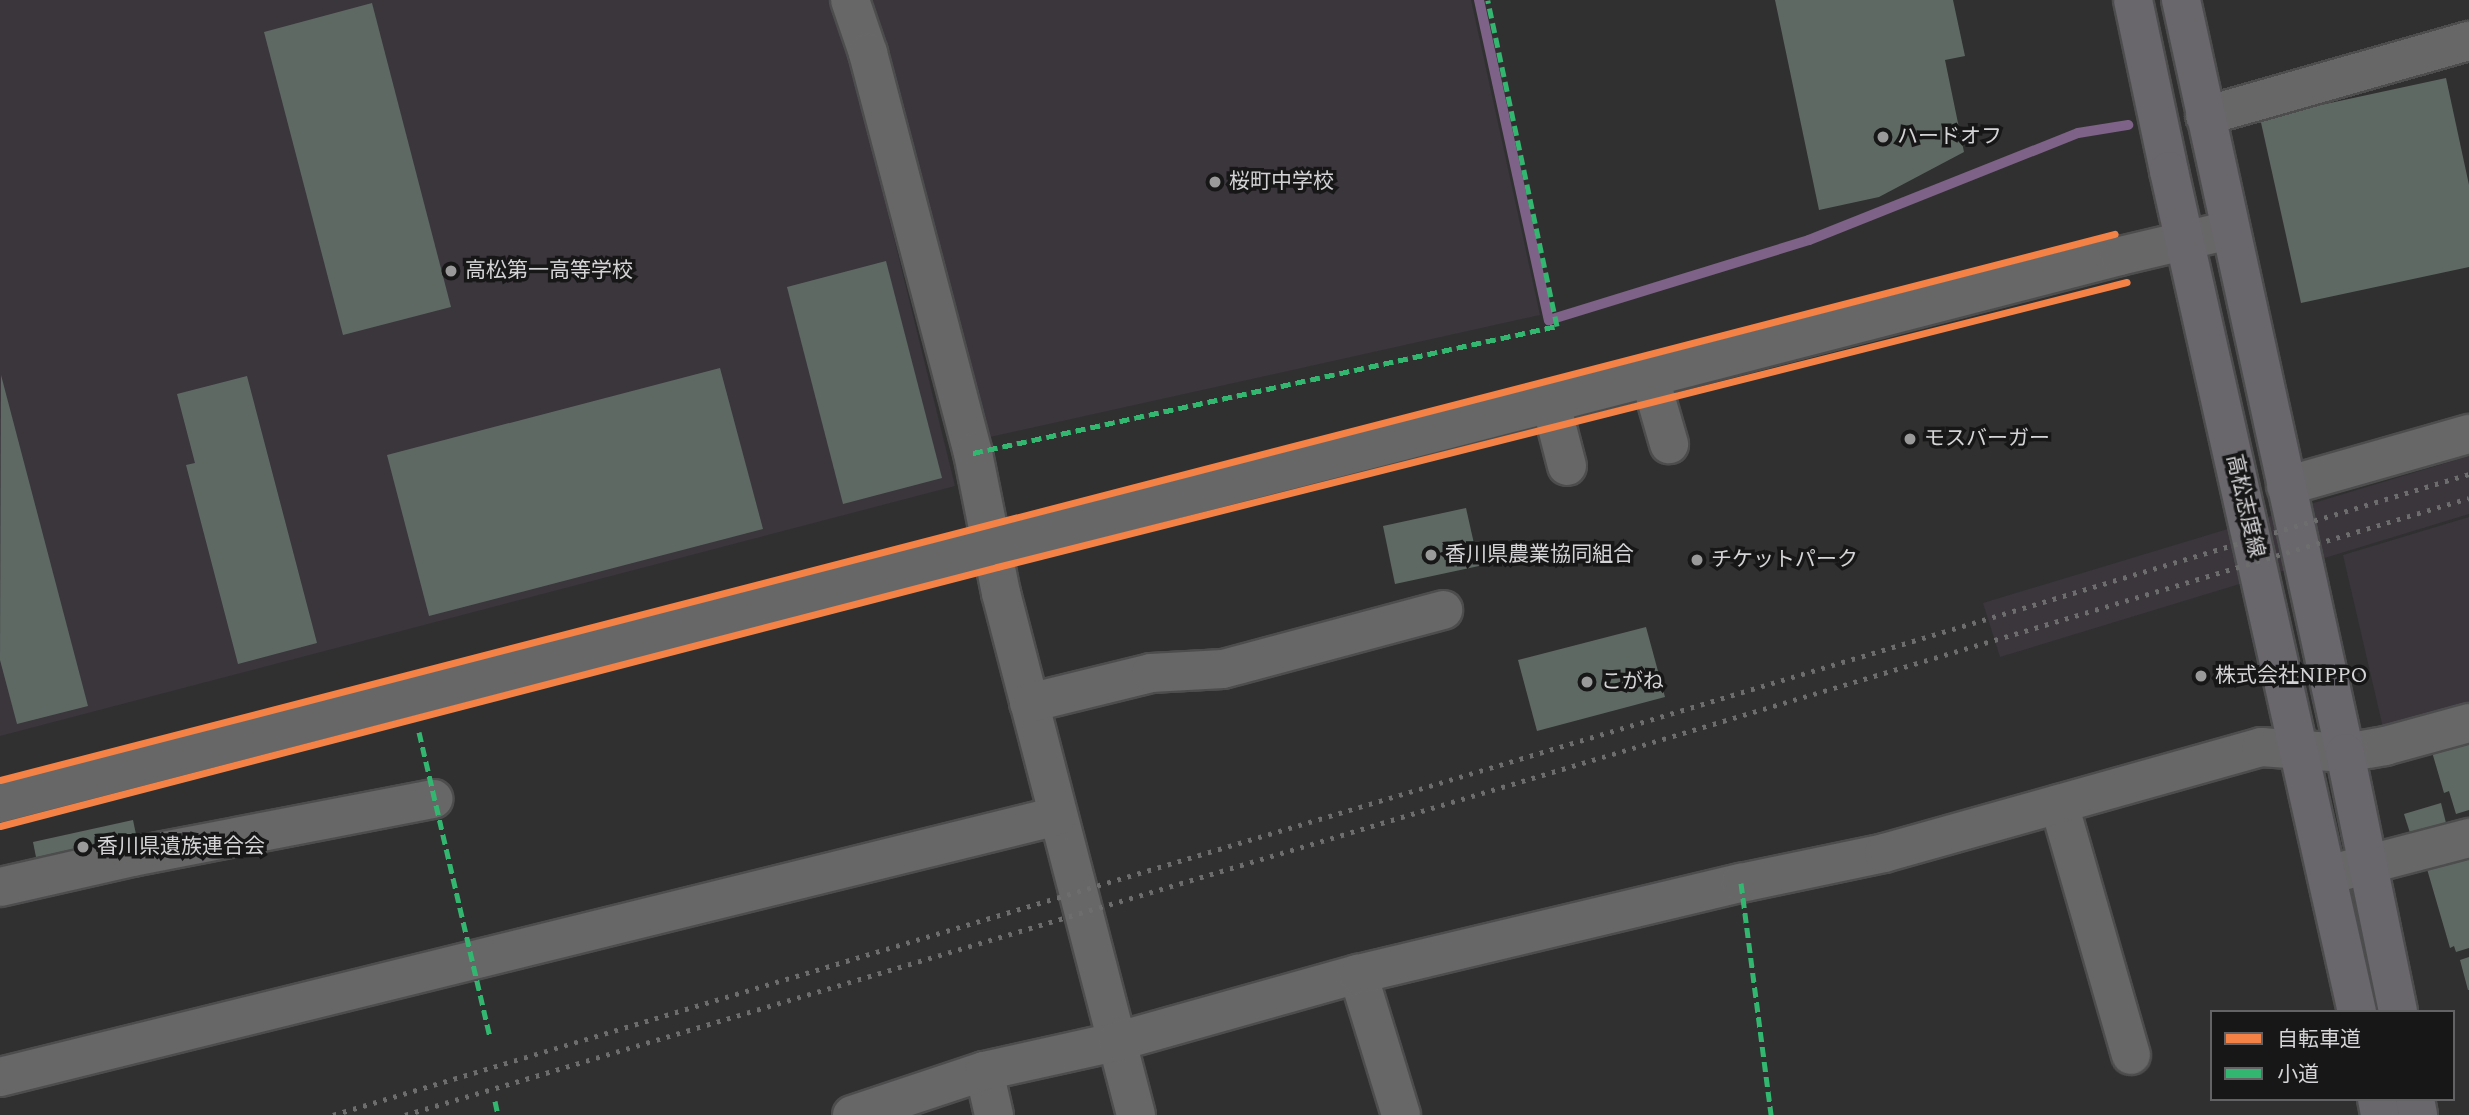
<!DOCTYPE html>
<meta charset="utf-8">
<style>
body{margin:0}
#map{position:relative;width:2469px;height:1115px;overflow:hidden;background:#303030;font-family:Spectral,"Noto Sans JP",serif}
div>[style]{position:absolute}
.built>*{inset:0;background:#3a363c}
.stream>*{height:10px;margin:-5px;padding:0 5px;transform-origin:5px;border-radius:5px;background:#7e6287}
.building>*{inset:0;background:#5f6964}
.roads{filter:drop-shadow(2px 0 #4d4d4e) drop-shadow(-2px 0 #4d4d4e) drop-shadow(0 2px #4d4d4e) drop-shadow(0 -2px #4d4d4e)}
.minor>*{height:38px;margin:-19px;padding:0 19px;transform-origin:19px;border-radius:19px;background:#686768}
.major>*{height:38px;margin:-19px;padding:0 19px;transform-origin:19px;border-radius:19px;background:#69666c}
.rail>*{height:5px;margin-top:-2.5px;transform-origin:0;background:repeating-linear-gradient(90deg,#6d6d6d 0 3.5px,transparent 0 10.5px)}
.quiet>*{height:5px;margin-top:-2.5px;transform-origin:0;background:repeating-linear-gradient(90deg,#33b770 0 10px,transparent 0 15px)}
.cycleway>*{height:7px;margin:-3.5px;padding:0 3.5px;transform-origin:3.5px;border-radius:3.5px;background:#f48246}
.dots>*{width:19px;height:19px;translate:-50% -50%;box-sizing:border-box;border:4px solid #181718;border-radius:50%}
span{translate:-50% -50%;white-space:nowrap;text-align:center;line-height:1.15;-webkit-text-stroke:7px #181718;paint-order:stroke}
.poi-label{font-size:21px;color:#d4d3d5}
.left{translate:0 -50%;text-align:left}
.street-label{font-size:21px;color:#d4d3d5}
.legend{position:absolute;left:2210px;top:1010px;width:245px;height:91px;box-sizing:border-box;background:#181718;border:2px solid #636264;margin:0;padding:9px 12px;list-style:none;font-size:21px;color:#d4d3d5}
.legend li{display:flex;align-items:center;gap:14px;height:35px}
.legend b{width:35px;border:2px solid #636264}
</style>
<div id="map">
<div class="built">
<div style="clip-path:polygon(0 0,830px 0,849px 56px,955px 486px,0 736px)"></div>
<div style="clip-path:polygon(870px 0,1471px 0,1540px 315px,981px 439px,887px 50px)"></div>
<div style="clip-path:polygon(2469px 456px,2469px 514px,2000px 657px,1983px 603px)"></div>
<div style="clip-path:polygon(2469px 517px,2469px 710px,2384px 732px,2343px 555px)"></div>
</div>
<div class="stream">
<div style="left:1479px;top:0;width:328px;rotate:77.7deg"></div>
<div style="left:1549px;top:320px;width:272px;rotate:-17.1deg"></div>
<div style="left:1809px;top:240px;width:289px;rotate:-21.7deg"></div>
<div style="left:2078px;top:133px;width:51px;rotate:-9.1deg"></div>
</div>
<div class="building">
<div style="clip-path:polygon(1775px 0,1953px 0,1965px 56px,1945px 60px,1964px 152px,1879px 197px,1819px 210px)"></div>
<div style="clip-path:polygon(372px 3px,451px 307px,343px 335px,264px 32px)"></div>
<div style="clip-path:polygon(2446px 78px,2469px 185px,2469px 267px,2301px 303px,2260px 118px)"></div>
<div style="clip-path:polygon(886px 261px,942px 478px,843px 504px,787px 287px)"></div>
<div style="clip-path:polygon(720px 368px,763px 529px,429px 616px,387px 455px)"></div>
<div style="clip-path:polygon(1px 375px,88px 706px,17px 724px,0 660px)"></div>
<div style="clip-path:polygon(247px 376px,317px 643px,238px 664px,186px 465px,195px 463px,177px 394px)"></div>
<div style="clip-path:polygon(1466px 508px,1479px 566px,1395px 584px,1383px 526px)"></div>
<div style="clip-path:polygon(1646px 627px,1665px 697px,1537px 731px,1518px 660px)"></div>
<div style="clip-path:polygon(2469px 742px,2469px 810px,2456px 814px,2449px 791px,2444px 793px,2432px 752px)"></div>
<div style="clip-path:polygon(2441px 803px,2446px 823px,2410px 833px,2404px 814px)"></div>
<div style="clip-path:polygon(133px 820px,138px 844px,38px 867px,33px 842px)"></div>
<div style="clip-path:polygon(2469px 852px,2469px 948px,2456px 952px,2454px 946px,2450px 948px,2427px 869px,2433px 867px,2432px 862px)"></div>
<div style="clip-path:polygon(2469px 957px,2469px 990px,2468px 990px,2460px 960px)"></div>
</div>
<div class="roads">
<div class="minor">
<div style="left:850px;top:0;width:56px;rotate:71.2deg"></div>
<div style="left:868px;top:53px;width:414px;rotate:75.3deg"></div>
<div style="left:973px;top:453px;width:143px;rotate:78.7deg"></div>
<div style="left:1001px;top:593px;width:539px;rotate:75.5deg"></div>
<div style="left:2205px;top:116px;width:274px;rotate:-15.9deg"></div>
<div style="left:1650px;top:378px;width:69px;rotate:73.9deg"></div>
<div style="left:1551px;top:404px;width:64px;rotate:75.5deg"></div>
<div style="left:2286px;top:486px;width:190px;rotate:-15.9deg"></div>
<div style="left:1029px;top:703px;width:126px;rotate:-13.8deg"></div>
<div style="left:1151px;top:673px;width:72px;rotate:-3.2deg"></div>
<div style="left:1223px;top:669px;width:228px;rotate:-15deg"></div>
<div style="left:0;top:803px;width:2189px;rotate:-14.47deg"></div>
<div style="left:2120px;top:256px;width:113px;rotate:-13.3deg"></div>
<div style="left:2059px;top:804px;width:261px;rotate:74deg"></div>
<div style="left:2327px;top:875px;width:147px;rotate:-14.6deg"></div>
<div style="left:0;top:887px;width:135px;rotate:-12.8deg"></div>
<div style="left:132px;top:857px;width:307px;rotate:-10.9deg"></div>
<div style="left:1358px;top:974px;width:147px;rotate:73deg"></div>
<div style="left:984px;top:1071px;width:45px;rotate:77.2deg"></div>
<div style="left:0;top:1077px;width:1089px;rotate:-13.87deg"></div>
<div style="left:852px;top:1115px;width:139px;rotate:-18.4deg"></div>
<div style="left:984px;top:1071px;width:138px;rotate:-12.5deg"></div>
<div style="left:1119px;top:1041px;width:248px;rotate:-15.7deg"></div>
<div style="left:1358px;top:974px;width:394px;rotate:-13.4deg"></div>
<div style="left:1741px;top:883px;width:146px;rotate:-11.8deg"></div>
<div style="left:1884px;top:853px;width:392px;rotate:-15.7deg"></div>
<div style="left:2261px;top:747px;width:84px;rotate:4.1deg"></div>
<div style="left:2345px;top:753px;width:41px;rotate:-9.9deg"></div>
<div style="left:2385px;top:746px;width:87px;rotate:-15.3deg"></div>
</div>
<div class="major">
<div style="left:2133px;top:0;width:175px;rotate:78.1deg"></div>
<div style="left:2169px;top:171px;width:862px;rotate:77.4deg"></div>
<div style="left:2181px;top:0;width:771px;rotate:77.71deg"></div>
<div style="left:2345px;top:753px;width:264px;rotate:78.4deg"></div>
<div style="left:2377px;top:1099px;width:16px;rotate:79deg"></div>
<div style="left:2415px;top:1099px;width:16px;rotate:79deg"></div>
</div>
</div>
<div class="rail">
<div style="left:333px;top:1115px;width:2230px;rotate:-16.7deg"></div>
<div style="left:405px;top:1115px;width:2154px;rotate:-16.64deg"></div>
</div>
<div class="quiet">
<div style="left:973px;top:453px;width:598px;rotate:-12.27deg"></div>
<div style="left:1557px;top:326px;width:333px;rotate:-102deg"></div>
<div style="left:419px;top:732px;width:314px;rotate:76.9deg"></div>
<div style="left:1741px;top:883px;width:234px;rotate:82.6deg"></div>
<div style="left:495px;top:1101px;width:14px;rotate:78deg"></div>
</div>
<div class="cycleway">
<div style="left:0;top:780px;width:2184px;rotate:-14.48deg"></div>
<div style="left:0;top:826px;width:1030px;rotate:-14.56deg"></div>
<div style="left:997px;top:567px;width:1165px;rotate:-14.16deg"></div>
</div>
<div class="dots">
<div style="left:1883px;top:137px;background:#9b9a9b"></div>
<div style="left:1215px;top:182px;background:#9b9a9b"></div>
<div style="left:451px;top:271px;background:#9b9a9b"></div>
<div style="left:1910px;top:439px;background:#9b9a9b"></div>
<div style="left:1431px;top:555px;background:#9b9a9b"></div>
<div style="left:1697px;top:560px;background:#9b9a9b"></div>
<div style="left:2201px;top:676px;background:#9b9a9b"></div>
<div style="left:1587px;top:682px;background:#9b9a9b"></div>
<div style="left:83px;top:847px;background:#9b9a9b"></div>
</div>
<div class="poi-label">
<span class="left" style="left:1897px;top:137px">ハードオフ</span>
<span class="left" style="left:1229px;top:182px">桜町中学校</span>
<span class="left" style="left:465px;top:271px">高松第一高等学校</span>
<span class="left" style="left:1924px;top:439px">モスバーガー</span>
<span class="left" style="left:1445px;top:555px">香川県農業協同組合</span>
<span class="left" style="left:1711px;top:560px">チケットパーク</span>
<span class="left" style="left:2215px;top:676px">株式会社NIPPO</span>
<span class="left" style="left:1601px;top:682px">こがね</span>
<span class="left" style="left:97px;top:847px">香川県遺族連合会</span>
</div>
<div class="street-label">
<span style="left:2245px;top:506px;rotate:77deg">高松志度線</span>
</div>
<ul class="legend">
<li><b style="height:9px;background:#f48246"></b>自転車道</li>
<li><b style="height:9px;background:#33b770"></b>小道</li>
</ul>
</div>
